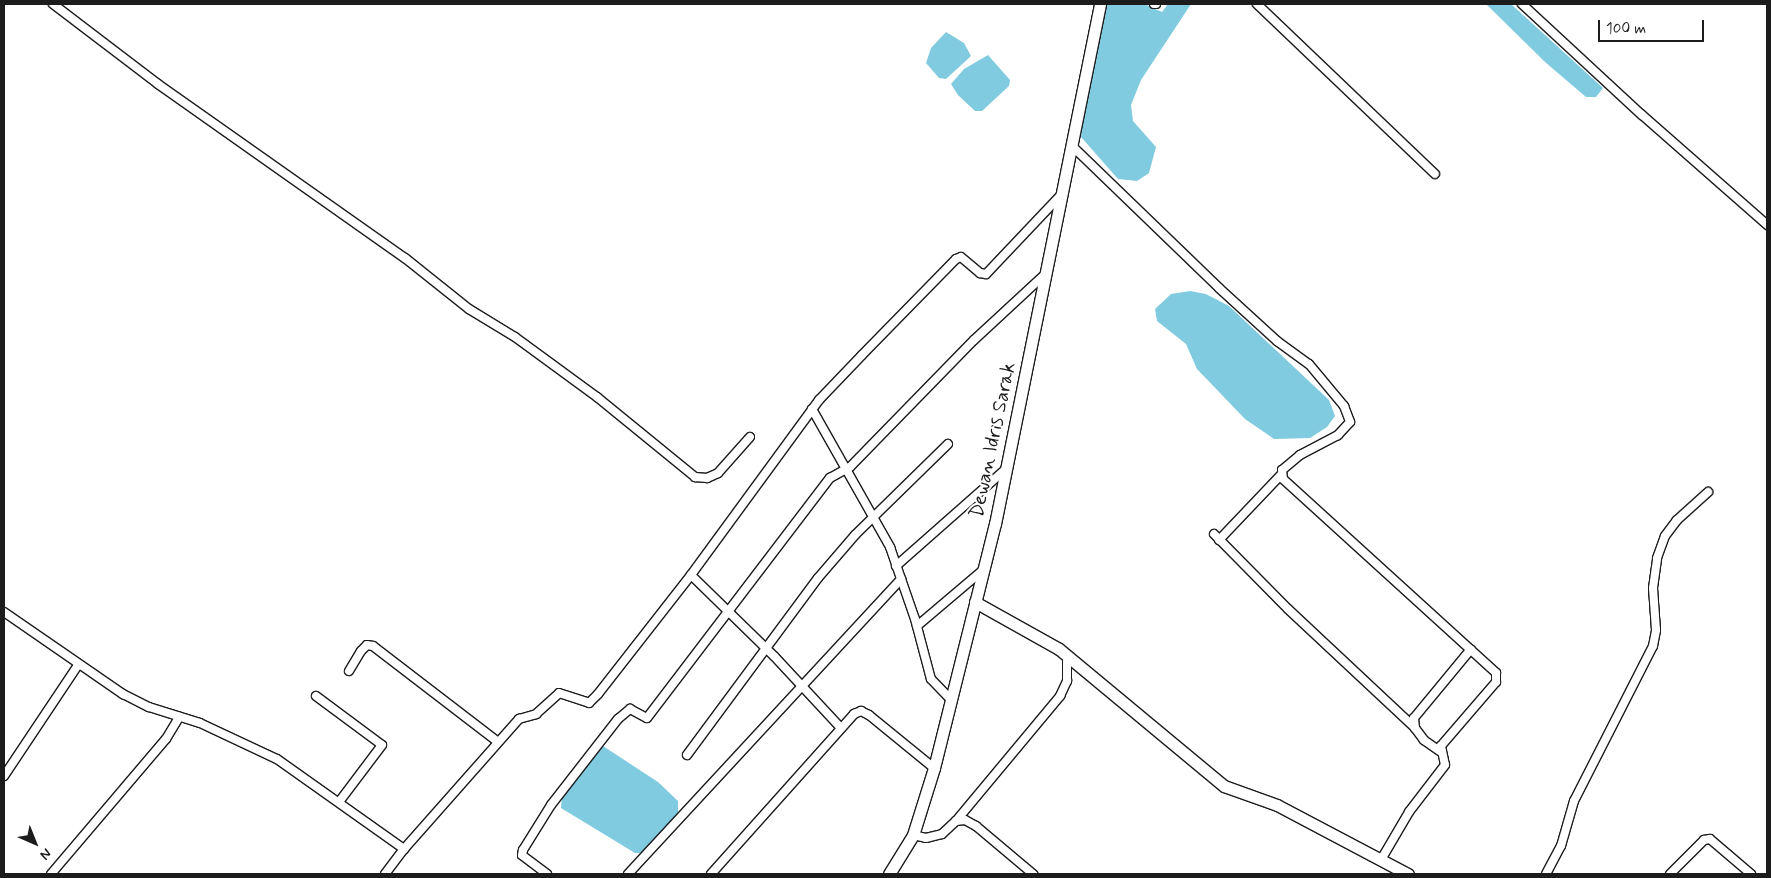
<!DOCTYPE html>
<style>
body{margin:0}
#map{position:relative;width:1771px;height:878px;overflow:hidden;background:#fff;font-family:Mynerve,sans-serif}
div>[style]{position:absolute}
.water>*{inset:0;background:#80cbe0}
.roads{filter:drop-shadow(1px 0 #1c1c1c) drop-shadow(-1px 0 #1c1c1c) drop-shadow(0 1px #1c1c1c) drop-shadow(0 -1px #1c1c1c)}
.street>*{height:8px;margin:-4px;padding:0 4px;transform-origin:4px;border-radius:4px;background:#fff}
.secondary>*{height:11px;margin:-5.5px;padding:0 5.5px;transform-origin:5.5px;border-radius:5.5px;background:#fff}
span{translate:-50% -50%;white-space:nowrap;text-align:center;line-height:1.15;-webkit-text-stroke:4px #fff;paint-order:stroke}
.street-label{font-size:20px;color:#1c1c1c}
.frame{position:absolute;inset:0;border:5px solid #1c1c1c;pointer-events:none}
.north{position:absolute;left:10px;top:818px;width:50px;height:50px;-webkit-text-stroke:4px #fff;paint-order:stroke;rotate:136deg;font-size:14px;font-weight:700;line-height:20px;text-align:center;color:#1c1c1c}
.north::after{content:'';display:block;margin:auto;width:18px;height:22px;background:#1c1c1c;clip-path:polygon(50% 0,100% 100%,50% 72%,0 100%)}
.scale{position:absolute;left:1598px;top:20px;width:106px;height:22px;box-sizing:border-box;border:2px solid #1c1c1c;border-top:0;padding-left:6px;font-size:15px;line-height:18px;white-space:nowrap;color:#1c1c1c;-webkit-text-stroke:4px #fff;paint-order:stroke}
</style>
<div id="map">
<div class="water">
<div style="clip-path:polygon(1107px 4px,1144px 4px,1162px 12px,1168px 4px,1191px 4px,1141px 80px,1131px 105px,1133px 121px,1156px 147px,1149px 173px,1137px 181px,1118px 179px,1081px 137px,1084px 105px)"></div>
<div style="clip-path:polygon(1486px 4px,1511px 4px,1603px 88px,1596px 97px,1586px 97px,1545px 62px)"></div>
<div style="clip-path:polygon(946px 32px,964px 43px,971px 56px,946px 79px,939px 78px,926px 63px,931px 48px)"></div>
<div style="clip-path:polygon(988px 55px,1010px 80px,1009px 86px,982px 111px,975px 111px,958px 95px,951px 84px,964px 69px)"></div>
<div style="clip-path:polygon(1190px 291px,1206px 294px,1229px 306px,1329px 400px,1335px 416px,1327px 427px,1310px 438px,1274px 439px,1245px 419px,1197px 369px,1186px 344px,1157px 321px,1155px 309px,1171px 294px)"></div>
<div style="clip-path:polygon(603px 746px,658px 782px,678px 801px,678px 813px,642px 853px,635px 853px,561px 808px,562px 797px)"></div>
</div>
<div class="roads">
<div class="street">
<div style="left:53px;top:4px;width:132px;rotate:37.3deg"></div>
<div style="left:158px;top:84px;width:302px;rotate:35.2deg"></div>
<div style="left:405px;top:258px;width:82px;rotate:38.6deg"></div>
<div style="left:469px;top:309px;width:54px;rotate:31.3deg"></div>
<div style="left:515px;top:337px;width:102px;rotate:36.2deg"></div>
<div style="left:597px;top:397px;width:127px;rotate:39.2deg"></div>
<div style="left:695px;top:477px;width:12px;rotate:5deg"></div>
<div style="left:707px;top:478px;width:12px;rotate:-24deg"></div>
<div style="left:718px;top:473px;width:48px;rotate:-48.4deg"></div>
<div style="left:1154px;top:4px;width:2px"></div>
<div style="left:1257px;top:4px;width:246px;rotate:43.7deg"></div>
<div style="left:1522px;top:4px;width:163px;rotate:42.8deg"></div>
<div style="left:1642px;top:115px;width:167px;rotate:41.3deg"></div>
<div style="left:1072px;top:146px;width:204px;rotate:44deg"></div>
<div style="left:1219px;top:288px;width:79px;rotate:42.4deg"></div>
<div style="left:1277px;top:341px;width:39px;rotate:36deg"></div>
<div style="left:1309px;top:364px;width:55px;rotate:50.2deg"></div>
<div style="left:1344px;top:406px;width:17px;rotate:69deg"></div>
<div style="left:1350px;top:422px;width:18px;rotate:133deg"></div>
<div style="left:1338px;top:435px;width:43px;rotate:152.2deg"></div>
<div style="left:1300px;top:455px;width:23px;rotate:140deg"></div>
<div style="left:1282px;top:470px;width:9px;rotate:84deg"></div>
<div style="left:1283px;top:479px;width:288px;rotate:42.3deg"></div>
<div style="left:1496px;top:673px;width:9px;rotate:90deg"></div>
<div style="left:1496px;top:682px;width:84px;rotate:130.7deg"></div>
<div style="left:1441px;top:746px;width:19px;rotate:78deg"></div>
<div style="left:1445px;top:765px;width:59px;rotate:127.5deg"></div>
<div style="left:1409px;top:812px;width:56px;rotate:120.3deg"></div>
<div style="left:812px;top:409px;width:159px;rotate:60.5deg"></div>
<div style="left:890px;top:547px;width:76px;rotate:70.9deg"></div>
<div style="left:915px;top:619px;width:62px;rotate:75.1deg"></div>
<div style="left:931px;top:679px;width:28px;rotate:46deg"></div>
<div style="left:1214px;top:534px;width:105px;rotate:45.4deg"></div>
<div style="left:1288px;top:609px;width:174px;rotate:43.1deg"></div>
<div style="left:1219px;top:540px;width:90px;rotate:-46.4deg"></div>
<div style="left:896px;top:566px;width:145px;rotate:-41.4deg"></div>
<div style="left:691px;top:575px;width:217px;rotate:-53.8deg"></div>
<div style="left:819px;top:400px;width:62px;rotate:-46.3deg"></div>
<div style="left:862px;top:355px;width:134px;rotate:-45.6deg"></div>
<div style="left:956px;top:259px;width:5px;rotate:-22deg"></div>
<div style="left:961px;top:257px;width:25px;rotate:40deg"></div>
<div style="left:980px;top:273px;width:6px;rotate:9deg"></div>
<div style="left:986px;top:274px;width:110px;rotate:-46.5deg"></div>
<div style="left:4px;top:612px;width:145px;rotate:34.6deg"></div>
<div style="left:123px;top:694px;width:29px;rotate:27deg"></div>
<div style="left:149px;top:707px;width:53px;rotate:17.4deg"></div>
<div style="left:200px;top:723px;width:85px;rotate:25.1deg"></div>
<div style="left:277px;top:759px;width:156px;rotate:35.3deg"></div>
<div style="left:404px;top:849px;width:174px;rotate:-48.5deg"></div>
<div style="left:519px;top:719px;width:18px;rotate:-16deg"></div>
<div style="left:536px;top:714px;width:31px;rotate:-42deg"></div>
<div style="left:559px;top:693px;width:32px;rotate:18deg"></div>
<div style="left:589px;top:703px;width:13px;rotate:-45deg"></div>
<div style="left:598px;top:694px;width:151px;rotate:-52deg"></div>
<div style="left:691px;top:575px;width:116px;rotate:44.3deg"></div>
<div style="left:774px;top:656px;width:97px;rotate:47.1deg"></div>
<div style="left:917px;top:626px;width:87px;rotate:-40.3deg"></div>
<div style="left:349px;top:671px;width:23px;rotate:-59deg"></div>
<div style="left:361px;top:651px;width:8px;rotate:-45deg"></div>
<div style="left:367px;top:645px;width:6px;rotate:9deg"></div>
<div style="left:373px;top:646px;width:156px;rotate:37.5deg"></div>
<div style="left:316px;top:696px;width:82px;rotate:36.6deg"></div>
<div style="left:382px;top:745px;width:71px;rotate:127deg"></div>
<div style="left:1441px;top:752px;width:21px;rotate:-145deg"></div>
<div style="left:1424px;top:740px;width:15px;rotate:-127deg"></div>
<div style="left:1415px;top:728px;width:10px;rotate:-96deg"></div>
<div style="left:1414px;top:718px;width:89px;rotate:-50.4deg"></div>
<div style="left:687px;top:755px;width:220px;rotate:-53.5deg"></div>
<div style="left:818px;top:578px;width:57px;rotate:-49.3deg"></div>
<div style="left:855px;top:535px;width:130px;rotate:-44.4deg"></div>
<div style="left:4px;top:776px;width:133px;rotate:-56.3deg"></div>
<div style="left:956px;top:821px;width:9px;rotate:-6deg"></div>
<div style="left:965px;top:820px;width:13px;rotate:29deg"></div>
<div style="left:976px;top:826px;width:75px;rotate:40.1deg"></div>
<div style="left:913px;top:835px;width:13px;rotate:13deg"></div>
<div style="left:926px;top:838px;width:16px;rotate:-14deg"></div>
<div style="left:942px;top:834px;width:19px;rotate:-43deg"></div>
<div style="left:956px;top:821px;width:163px;rotate:-50.2deg"></div>
<div style="left:1060px;top:696px;width:17px;rotate:-65deg"></div>
<div style="left:1067px;top:681px;width:25px;rotate:-90deg"></div>
<div style="left:51px;top:874px;width:177px;rotate:-49.6deg"></div>
<div style="left:166px;top:739px;width:26px;rotate:-59deg"></div>
<div style="left:385px;top:874px;width:31px;rotate:-53deg"></div>
<div style="left:547px;top:874px;width:31px;rotate:-143deg"></div>
<div style="left:522px;top:855px;width:5px;rotate:-79deg"></div>
<div style="left:523px;top:850px;width:53px;rotate:-58.1deg"></div>
<div style="left:551px;top:805px;width:109px;rotate:-52.1deg"></div>
<div style="left:618px;top:719px;width:16px;rotate:-40deg"></div>
<div style="left:630px;top:709px;width:19px;rotate:28deg"></div>
<div style="left:647px;top:718px;width:302px;rotate:-52.7deg"></div>
<div style="left:830px;top:478px;width:23px;rotate:-29deg"></div>
<div style="left:850px;top:467px;width:177px;rotate:-45.7deg"></div>
<div style="left:974px;top:340px;width:94px;rotate:-42.8deg"></div>
<div style="left:628px;top:874px;width:402px;rotate:-47.2deg"></div>
<div style="left:711px;top:874px;width:215px;rotate:-48.2deg"></div>
<div style="left:854px;top:714px;width:8px;rotate:-23deg"></div>
<div style="left:861px;top:711px;width:9px;rotate:27deg"></div>
<div style="left:869px;top:715px;width:84px;rotate:39.2deg"></div>
<div style="left:1546px;top:874px;width:32px;rotate:-62deg"></div>
<div style="left:1561px;top:846px;width:47px;rotate:-73.9deg"></div>
<div style="left:1574px;top:801px;width:174px;rotate:-63deg"></div>
<div style="left:1653px;top:646px;width:16px;rotate:-79deg"></div>
<div style="left:1656px;top:630px;width:42px;rotate:-94.1deg"></div>
<div style="left:1653px;top:588px;width:30px;rotate:-82deg"></div>
<div style="left:1657px;top:558px;width:23px;rotate:-70deg"></div>
<div style="left:1665px;top:536px;width:20px;rotate:-53deg"></div>
<div style="left:1677px;top:520px;width:42px;rotate:-42.1deg"></div>
<div style="left:1670px;top:874px;width:48px;rotate:-45deg"></div>
<div style="left:1704px;top:840px;width:6px;rotate:-9deg"></div>
<div style="left:1710px;top:839px;width:54px;rotate:40.5deg"></div>
</div>
<div class="secondary">
<div style="left:975px;top:602px;width:96px;rotate:29.2deg"></div>
<div style="left:1059px;top:649px;width:214px;rotate:39.7deg"></div>
<div style="left:1224px;top:786px;width:56px;rotate:19.7deg"></div>
<div style="left:1277px;top:805px;width:148px;rotate:27.8deg"></div>
<div style="left:889px;top:874px;width:46px;rotate:-58.4deg"></div>
<div style="left:913px;top:835px;width:70px;rotate:-72.6deg"></div>
<div style="left:934px;top:768px;width:252px;rotate:-76deg"></div>
<div style="left:995px;top:524px;width:530px;rotate:-78.58deg"></div>
</div>
</div>
<div class="street-label">
<span style="left:993px;top:440px;rotate:-78deg">Dewan Idris Sarak</span>
</div>
<div class="frame"></div>
<div class="north">N</div>
<div class="scale">100 m</div>
</div>
